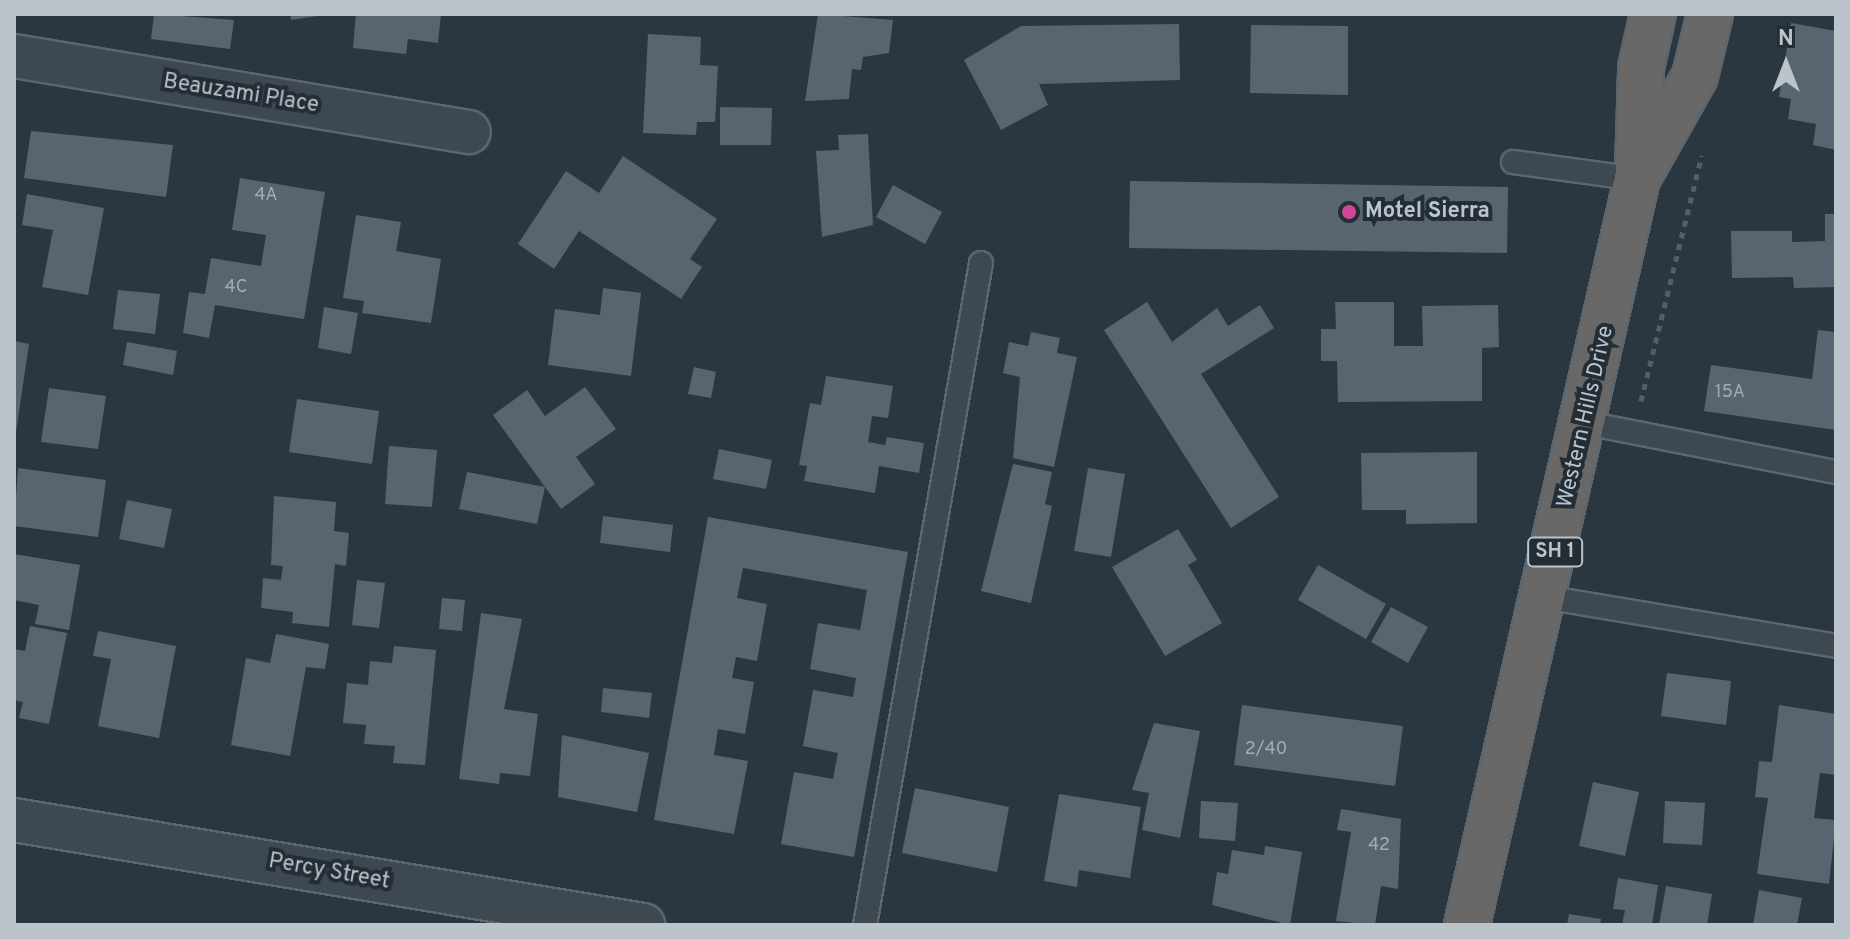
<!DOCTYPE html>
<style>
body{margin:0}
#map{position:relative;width:1850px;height:939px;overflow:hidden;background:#2a3741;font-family:Overpass,sans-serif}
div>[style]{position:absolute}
.building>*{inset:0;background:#586570}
.path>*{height:5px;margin-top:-2.5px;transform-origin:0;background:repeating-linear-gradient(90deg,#4e6262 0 6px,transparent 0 12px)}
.roads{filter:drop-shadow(2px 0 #5c666e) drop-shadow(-2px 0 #5c666e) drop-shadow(0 2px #5c666e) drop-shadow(0 -2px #5c666e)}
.service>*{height:22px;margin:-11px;padding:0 11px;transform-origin:11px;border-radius:11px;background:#3e4851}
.minor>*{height:42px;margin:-21px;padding:0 21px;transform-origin:21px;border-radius:21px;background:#3e4851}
.trunk>*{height:44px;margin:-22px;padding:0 22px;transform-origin:22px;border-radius:22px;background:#696866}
.dots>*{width:22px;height:22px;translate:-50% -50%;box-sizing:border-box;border:4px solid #232d36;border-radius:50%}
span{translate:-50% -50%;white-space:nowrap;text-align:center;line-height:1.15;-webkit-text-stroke:8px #232d36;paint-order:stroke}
.number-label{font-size:18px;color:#a2acb4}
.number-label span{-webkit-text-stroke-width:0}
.shield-label span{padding:2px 6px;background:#232d36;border:2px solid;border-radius:6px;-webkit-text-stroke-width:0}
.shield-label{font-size:20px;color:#bbc3cb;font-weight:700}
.street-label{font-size:22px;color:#bbc3cb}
.poi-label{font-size:22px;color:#bbc3cb;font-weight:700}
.left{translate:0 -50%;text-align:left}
.frame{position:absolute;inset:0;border:16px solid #bbc3cb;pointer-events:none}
.north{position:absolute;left:1746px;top:24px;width:80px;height:80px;-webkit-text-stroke:6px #232d36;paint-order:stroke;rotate:0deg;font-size:22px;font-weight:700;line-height:32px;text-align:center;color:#bbc3cb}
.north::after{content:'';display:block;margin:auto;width:28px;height:36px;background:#bbc3cb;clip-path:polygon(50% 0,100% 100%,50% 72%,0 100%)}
</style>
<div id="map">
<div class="building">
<div style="clip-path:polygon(154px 14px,234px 20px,230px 49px,151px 39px)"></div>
<div style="clip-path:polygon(290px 14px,317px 14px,317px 16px,291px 20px)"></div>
<div style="clip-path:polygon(356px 14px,441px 14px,438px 43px,408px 39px,406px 54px,353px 48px)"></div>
<div style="clip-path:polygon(818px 14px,893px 20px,889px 53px,863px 57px,861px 70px,852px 69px,849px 99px,805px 101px)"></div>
<div style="clip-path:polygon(1791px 23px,1836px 31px,1836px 150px,1813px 145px,1816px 124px,1788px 119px,1791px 99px,1779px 97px)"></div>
<div style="clip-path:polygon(1179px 24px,1180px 80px,1039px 84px,1048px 105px,1001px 130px,964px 60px,1021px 26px)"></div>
<div style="clip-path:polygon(1251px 25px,1348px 26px,1348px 95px,1250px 93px)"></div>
<div style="clip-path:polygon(648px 34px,701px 37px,700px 65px,718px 66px,715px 122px,697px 122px,696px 135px,643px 133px)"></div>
<div style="clip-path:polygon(720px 107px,772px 108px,771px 145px,720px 145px)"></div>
<div style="clip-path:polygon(31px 131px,173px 145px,166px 197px,24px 178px)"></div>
<div style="clip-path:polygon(868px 134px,873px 225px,822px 237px,816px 151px,839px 150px,838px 135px)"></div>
<div style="clip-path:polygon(623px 156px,717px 219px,690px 259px,702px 267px,681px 299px,579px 231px,554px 269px,518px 244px,566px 171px,599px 193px)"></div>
<div style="clip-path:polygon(240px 178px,325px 192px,304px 319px,215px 305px,209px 338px,183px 333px,189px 292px,205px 294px,211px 258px,261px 266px,266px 235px,232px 230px)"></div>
<div style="clip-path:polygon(1130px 181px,1508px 187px,1507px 253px,1129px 248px)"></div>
<div style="clip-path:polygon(893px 185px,942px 212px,925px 244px,876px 217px)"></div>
<div style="clip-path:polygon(27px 194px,104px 208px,88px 295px,42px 287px,53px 230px,22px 225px)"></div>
<div style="clip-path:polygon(1825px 214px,1836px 214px,1836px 287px,1794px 288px,1793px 277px,1732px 278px,1731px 231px,1792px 231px,1792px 242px,1825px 241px)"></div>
<div style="clip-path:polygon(356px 215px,401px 222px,396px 251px,441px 259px,431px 323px,362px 313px,364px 301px,343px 298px)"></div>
<div style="clip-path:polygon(603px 288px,641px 293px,631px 376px,548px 365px,555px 309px,600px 315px)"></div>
<div style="clip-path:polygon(118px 290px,160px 294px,155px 334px,113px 329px)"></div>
<div style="clip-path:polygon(1147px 302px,1172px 342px,1217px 308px,1228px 326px,1260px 305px,1274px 328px,1201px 374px,1279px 497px,1231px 528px,1104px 330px)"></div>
<div style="clip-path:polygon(1335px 302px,1394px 302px,1394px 346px,1423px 346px,1422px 306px,1498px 305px,1499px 347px,1482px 348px,1482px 401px,1338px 402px,1337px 361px,1321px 361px,1321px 329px,1336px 329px)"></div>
<div style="clip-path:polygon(324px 307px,358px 313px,351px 354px,318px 348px)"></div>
<div style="clip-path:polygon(1818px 330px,1836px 332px,1836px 430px,1704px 411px,1711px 365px,1812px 379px)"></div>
<div style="clip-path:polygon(1031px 332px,1060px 338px,1057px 353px,1077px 357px,1054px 467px,1013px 458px,1020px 377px,1003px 373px,1009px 342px,1028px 346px)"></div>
<div style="clip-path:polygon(14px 341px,29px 344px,16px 432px,14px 432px)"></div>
<div style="clip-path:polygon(127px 342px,177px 351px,173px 375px,123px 365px)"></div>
<div style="clip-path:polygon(694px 367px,716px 372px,711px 398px,688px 394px)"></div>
<div style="clip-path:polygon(826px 376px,893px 386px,888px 418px,872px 416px,868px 442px,885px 445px,887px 437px,924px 443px,919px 473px,879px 466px,875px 493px,804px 481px,807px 466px,799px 465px,810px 403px,821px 405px)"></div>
<div style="clip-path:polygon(585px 387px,616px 429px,576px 457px,595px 484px,561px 509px,545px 487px,537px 524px,459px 509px,467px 472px,545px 487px,493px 415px,527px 390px,545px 416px)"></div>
<div style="clip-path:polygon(49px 388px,106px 396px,98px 449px,41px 442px)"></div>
<div style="clip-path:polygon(297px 399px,379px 411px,372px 464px,289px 452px)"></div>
<div style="clip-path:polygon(389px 446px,437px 450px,432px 507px,385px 504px)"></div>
<div style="clip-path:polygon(719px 449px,772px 460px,766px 489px,713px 479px)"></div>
<div style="clip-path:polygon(1477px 452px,1477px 523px,1406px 524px,1406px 510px,1362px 510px,1361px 453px)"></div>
<div style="clip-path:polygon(1013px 464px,1052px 472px,1045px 504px,1052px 506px,1031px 603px,981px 591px)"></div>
<div style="clip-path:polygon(18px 468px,106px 480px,98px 537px,14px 526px)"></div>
<div style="clip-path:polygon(1088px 468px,1125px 474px,1111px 557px,1074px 551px)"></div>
<div style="clip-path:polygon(274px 496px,336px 502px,334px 531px,349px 533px,346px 566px,335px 564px,329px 627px,292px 623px,293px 612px,261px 608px,263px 578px,281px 580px,283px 566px,271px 565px)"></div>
<div style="clip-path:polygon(127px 500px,172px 509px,164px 548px,119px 539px)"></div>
<div style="clip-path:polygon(603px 516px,673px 525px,670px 552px,600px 543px)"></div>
<div style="clip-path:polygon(708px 517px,908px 552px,854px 857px,781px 844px,794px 772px,833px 779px,838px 753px,803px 746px,813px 690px,853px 697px,856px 678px,810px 669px,818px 623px,860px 630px,867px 590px,743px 568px,737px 598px,767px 604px,757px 661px,736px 657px,732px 678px,754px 682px,745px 734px,718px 729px,714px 755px,748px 761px,734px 834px,654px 820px)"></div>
<div style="clip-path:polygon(1178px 529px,1197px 560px,1188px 565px,1222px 623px,1165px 656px,1112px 567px)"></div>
<div style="clip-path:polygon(14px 554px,80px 565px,69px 630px,35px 624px,39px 605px,14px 600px)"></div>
<div style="clip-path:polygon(1318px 565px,1386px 604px,1366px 639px,1298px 600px)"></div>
<div style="clip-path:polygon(357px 580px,385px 583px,379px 628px,352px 625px)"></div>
<div style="clip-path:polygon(442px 598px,465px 600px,462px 631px,439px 629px)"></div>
<div style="clip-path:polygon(1391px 607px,1428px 627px,1408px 663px,1371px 642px)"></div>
<div style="clip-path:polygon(481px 613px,522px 619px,504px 709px,538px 714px,530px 776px,500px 773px,499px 784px,459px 779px)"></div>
<div style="clip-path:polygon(30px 626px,67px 633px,49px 724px,19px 718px,23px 702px,14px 700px,14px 649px,25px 651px)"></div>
<div style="clip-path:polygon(98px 631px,176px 646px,159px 738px,98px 726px,111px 659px,93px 656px)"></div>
<div style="clip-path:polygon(276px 634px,329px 644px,325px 669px,306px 667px,290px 756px,231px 745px,246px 658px,270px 663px)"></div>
<div style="clip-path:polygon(394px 646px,436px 650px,425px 765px,393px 763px,395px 746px,364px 744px,366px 725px,343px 723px,347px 683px,368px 685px,370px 661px,392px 663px)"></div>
<div style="clip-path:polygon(1667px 673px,1731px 681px,1726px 725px,1661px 716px)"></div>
<div style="clip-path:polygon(603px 688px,652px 693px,649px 718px,601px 712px)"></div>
<div style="clip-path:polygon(1242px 705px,1403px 726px,1395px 786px,1234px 765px)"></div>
<div style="clip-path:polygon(1779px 705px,1836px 714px,1836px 775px,1820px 773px,1814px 818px,1836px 820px,1829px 884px,1757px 874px,1768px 798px,1755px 797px,1759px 761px,1772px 762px)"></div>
<div style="clip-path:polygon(1154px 723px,1200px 731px,1180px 838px,1142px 830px,1149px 793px,1132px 790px)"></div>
<div style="clip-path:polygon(562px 735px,649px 753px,637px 812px,558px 797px)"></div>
<div style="clip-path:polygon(1593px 782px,1639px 792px,1625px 856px,1579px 846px)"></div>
<div style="clip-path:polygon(915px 788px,1009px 807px,997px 872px,902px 853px)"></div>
<div style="clip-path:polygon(1059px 794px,1141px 807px,1130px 878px,1079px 870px,1077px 887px,1044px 881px)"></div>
<div style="clip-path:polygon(1201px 801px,1238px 803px,1235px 841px,1199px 838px)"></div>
<div style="clip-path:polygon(1665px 801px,1705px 803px,1702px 845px,1663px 843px)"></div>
<div style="clip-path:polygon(1341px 809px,1401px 819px,1398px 889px,1381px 886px,1375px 925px,1336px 921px,1351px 832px,1337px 830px)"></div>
<div style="clip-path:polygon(1265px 846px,1302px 852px,1290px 925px,1212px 905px,1217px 872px,1228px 874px,1232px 850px,1264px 855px)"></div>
<div style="clip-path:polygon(1618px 878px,1658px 885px,1652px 925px,1622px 925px,1625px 910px,1613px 909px)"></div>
<div style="clip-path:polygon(1666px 886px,1712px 894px,1707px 925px,1659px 925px)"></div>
<div style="clip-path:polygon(1759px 890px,1802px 898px,1797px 925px,1753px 925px)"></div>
<div style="clip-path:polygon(1569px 914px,1601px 919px,1600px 925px,1567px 925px)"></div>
</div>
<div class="path">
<div style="left:1641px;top:401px;width:253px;rotate:-76.1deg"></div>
</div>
<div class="roads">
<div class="service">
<div style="left:1513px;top:162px;width:125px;rotate:7.8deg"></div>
<div style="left:1586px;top:423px;width:255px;rotate:11.1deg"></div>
<div style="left:1544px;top:597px;width:296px;rotate:9.5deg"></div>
<div style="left:865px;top:925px;width:672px;rotate:-80.06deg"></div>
</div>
<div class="minor">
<div style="left:14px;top:56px;width:461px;rotate:9.5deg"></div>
<div style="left:14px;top:820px;width:638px;rotate:9.48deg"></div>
</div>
<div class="trunk">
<div style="left:1638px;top:172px;width:104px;rotate:-88.3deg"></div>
<div style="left:1641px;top:68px;width:55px;rotate:-77.5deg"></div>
<div style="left:1467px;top:925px;width:765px;rotate:-77.16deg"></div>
<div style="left:1637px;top:179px;width:118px;rotate:-60.6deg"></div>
<div style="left:1695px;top:76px;width:64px;rotate:-76.4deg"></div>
</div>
</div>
<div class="dots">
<div style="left:1349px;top:212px;background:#d1479c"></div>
</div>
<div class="number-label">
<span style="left:266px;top:196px">4A</span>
<span style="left:236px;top:288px">4C</span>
<span style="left:1730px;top:393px">15A</span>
<span style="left:1266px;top:750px">2/40</span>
<span style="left:1379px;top:846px">42</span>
</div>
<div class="shield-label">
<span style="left:1555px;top:552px">SH 1</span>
</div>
<div class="street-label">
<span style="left:241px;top:94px;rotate:9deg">Beauzami Place</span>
<span style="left:1586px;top:417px;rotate:-77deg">Western Hills Drive</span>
<span style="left:329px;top:872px;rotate:10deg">Percy Street</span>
</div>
<div class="poi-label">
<span class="left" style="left:1365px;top:212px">Motel Sierra</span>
</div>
<div class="frame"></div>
<div class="north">N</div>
</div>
